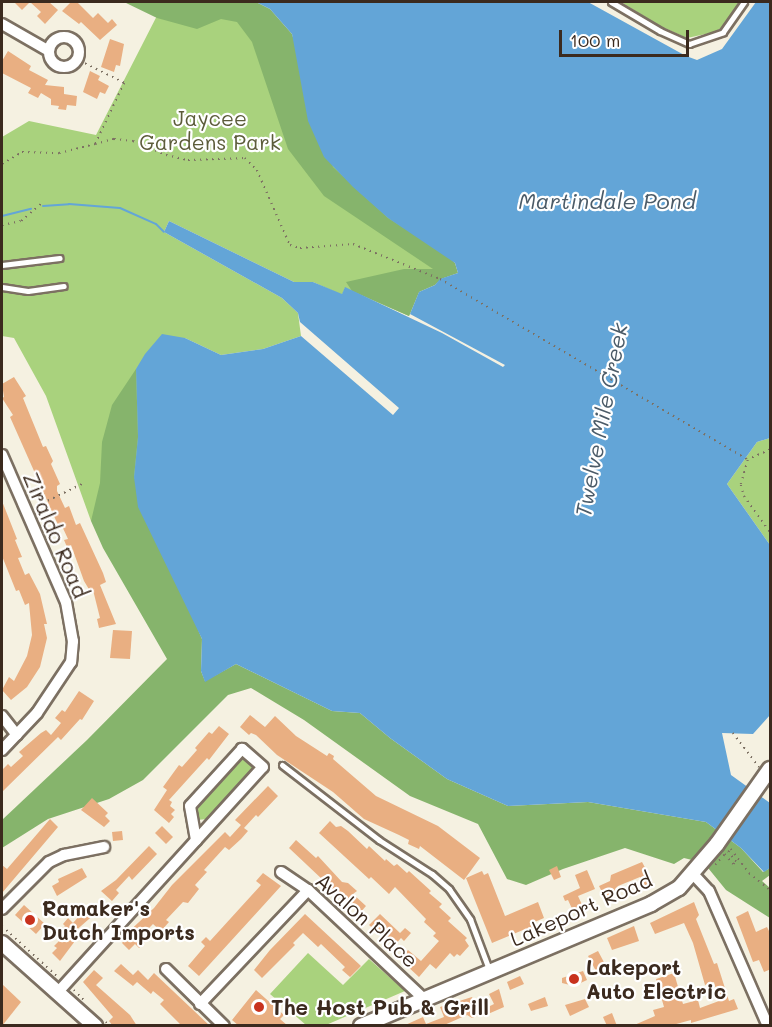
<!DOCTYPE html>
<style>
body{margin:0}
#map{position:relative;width:772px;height:1027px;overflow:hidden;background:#f5f1e1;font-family:Mali,sans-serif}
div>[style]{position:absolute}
.green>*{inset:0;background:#a9d27d}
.forest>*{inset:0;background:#86b46c}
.water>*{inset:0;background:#63a5d7}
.stream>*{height:2px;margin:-1px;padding:0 1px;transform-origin:1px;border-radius:1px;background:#63a5d7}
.building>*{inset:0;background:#e9af82}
.path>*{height:1.5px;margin-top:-0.75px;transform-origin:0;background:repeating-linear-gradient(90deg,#7c7062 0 1.5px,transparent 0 6px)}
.roads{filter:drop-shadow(2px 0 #7c7062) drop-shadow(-2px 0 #7c7062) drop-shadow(0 2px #7c7062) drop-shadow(0 -2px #7c7062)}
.lane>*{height:5px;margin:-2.5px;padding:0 2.5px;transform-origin:2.5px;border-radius:2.5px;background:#fff}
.street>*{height:10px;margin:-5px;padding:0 5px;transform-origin:5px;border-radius:5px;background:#fff}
.street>.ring{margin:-5px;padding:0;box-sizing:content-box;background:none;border:10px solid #fff;border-radius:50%}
.secondary>*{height:14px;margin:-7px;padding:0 7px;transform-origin:7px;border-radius:7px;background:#fff}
.dots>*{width:16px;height:16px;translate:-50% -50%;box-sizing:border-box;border:3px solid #fff;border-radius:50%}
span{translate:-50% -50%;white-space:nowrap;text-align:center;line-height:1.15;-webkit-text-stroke:4.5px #fff;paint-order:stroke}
.park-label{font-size:21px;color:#5c5c3a}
.street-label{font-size:21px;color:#3b2a1e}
.poi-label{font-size:21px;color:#3b2a1e;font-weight:700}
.left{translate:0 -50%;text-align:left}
.water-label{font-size:22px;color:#4b5b68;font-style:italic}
.frame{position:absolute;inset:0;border:3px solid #3b2a1e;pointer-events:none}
.scale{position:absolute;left:559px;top:30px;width:130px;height:27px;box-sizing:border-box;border:3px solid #3b2a1e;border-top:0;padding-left:8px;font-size:18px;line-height:21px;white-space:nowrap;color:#3b2a1e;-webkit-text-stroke:4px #fff;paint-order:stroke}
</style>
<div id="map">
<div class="green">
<div style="clip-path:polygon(164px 2px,256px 2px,444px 253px,419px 292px,409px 316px,345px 288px,342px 295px,313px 282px,294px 282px,169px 221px,164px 232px,282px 298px,298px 313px,301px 336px,263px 349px,221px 355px,185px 338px,138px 507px,91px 521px,46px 396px,14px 338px,2px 336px,2px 137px,29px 121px,96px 135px)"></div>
<div style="clip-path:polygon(621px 2px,741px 2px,726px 25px,715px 32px,687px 38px,660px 26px)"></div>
<div style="clip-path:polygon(770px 438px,770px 545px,727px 484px,757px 442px)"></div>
<div style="clip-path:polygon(244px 754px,254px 763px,253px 769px,207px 819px,197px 820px,191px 807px)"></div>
<div style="clip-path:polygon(308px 953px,343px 985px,369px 959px,405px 991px,326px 1025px,306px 1025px,270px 994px)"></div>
</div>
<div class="forest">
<div style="clip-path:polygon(124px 2px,256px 2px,270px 9px,292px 34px,333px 167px,388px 218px,444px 253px,455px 263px,458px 273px,441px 279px,435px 285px,419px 292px,409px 316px,352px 291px,346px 282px,404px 269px,433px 269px,324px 196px,288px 149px,252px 42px,237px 22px,221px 19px,197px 29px,157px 18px)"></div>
<div style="clip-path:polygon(136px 369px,138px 437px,134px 477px,202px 639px,201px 671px,205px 681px,236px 664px,332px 711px,360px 713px,390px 738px,447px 779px,508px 806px,588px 802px,706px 822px,741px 848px,763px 872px,770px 868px,770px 875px,762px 881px,770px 888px,770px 918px,726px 890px,704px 863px,684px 858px,674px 864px,625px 848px,563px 869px,526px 885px,507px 879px,478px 824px,410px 796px,304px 720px,251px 688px,228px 695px,143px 780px,109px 799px,48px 819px,2px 848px,2px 820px,87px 740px,167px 659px,103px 548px,91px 521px,100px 483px,102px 442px,112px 405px)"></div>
</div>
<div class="water">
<div style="clip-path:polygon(256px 2px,588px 2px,686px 56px,697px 60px,722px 49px,756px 2px,770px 2px,770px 438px,757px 442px,727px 484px,770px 545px,770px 715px,753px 734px,722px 733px,731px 775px,770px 803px,770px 868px,764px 872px,741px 848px,706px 822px,588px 802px,508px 806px,447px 779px,390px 738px,360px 713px,332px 711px,236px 664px,205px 682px,201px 671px,202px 639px,138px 507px,134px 477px,138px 437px,136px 369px,145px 354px,162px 334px,185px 338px,221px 355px,263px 349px,301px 336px,393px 415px,399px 408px,300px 322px,298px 313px,282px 298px,164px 232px,169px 221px,294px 282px,313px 282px,342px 294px,345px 287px,442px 333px,503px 367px,505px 365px,410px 314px,419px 292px,435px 285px,440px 279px,458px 273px,455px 263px,388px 218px,353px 187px,324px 157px,308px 121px,292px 34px,270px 9px)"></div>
</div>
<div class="stream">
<div style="left:43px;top:206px;width:26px;rotate:-4deg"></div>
<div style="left:69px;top:204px;width:51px;rotate:4.5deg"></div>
<div style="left:120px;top:208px;width:39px;rotate:24deg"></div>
<div style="left:156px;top:224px;width:11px;rotate:45deg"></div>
<div style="left:2px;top:216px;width:30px;rotate:-14deg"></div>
</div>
<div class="building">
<div style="clip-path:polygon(14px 2px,49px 2px,58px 10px,45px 24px,37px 16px,41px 12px,30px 2px,22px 10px)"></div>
<div style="clip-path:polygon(71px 2px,77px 2px,93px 18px,98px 13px,108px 23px,112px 19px,117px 25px,100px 40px,81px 22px,79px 24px,62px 11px)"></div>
<div style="clip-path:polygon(110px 39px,124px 44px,120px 66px,116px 65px,114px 72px,101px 67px)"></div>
<div style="clip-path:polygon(8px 51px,31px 66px,29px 70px,48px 80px,45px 85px,64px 87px,64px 94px,77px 96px,76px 106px,67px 105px,66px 110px,58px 109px,59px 106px,51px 105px,51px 99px,41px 93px,38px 98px,28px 93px,31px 88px,2px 73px,2px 61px)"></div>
<div style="clip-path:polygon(90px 71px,100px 76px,98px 80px,109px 86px,105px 94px,100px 92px,97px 99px,83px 92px)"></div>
<div style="clip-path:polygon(14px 377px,26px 396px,23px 398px,43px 447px,46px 446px,53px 461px,51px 464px,60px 484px,57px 486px,57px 491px,65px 508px,69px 506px,76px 525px,80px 523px,103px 573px,106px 582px,100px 585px,116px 624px,99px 628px,97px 619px,100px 618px,93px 590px,90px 591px,84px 581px,71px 545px,67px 547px,64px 540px,68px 539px,61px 524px,58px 525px,10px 417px,13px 415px,2px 398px,4px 397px,2px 384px)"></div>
<div style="clip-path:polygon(2px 501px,17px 539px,15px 540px,22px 557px,18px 558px,25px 575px,29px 573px,40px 594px,47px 624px,44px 624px,47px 638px,40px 667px,27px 687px,11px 700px,2px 690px,9px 677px,14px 681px,27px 656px,32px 635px,29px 603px,25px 605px,19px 590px,16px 591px,2px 556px)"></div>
<div style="clip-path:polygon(113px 630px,132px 631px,130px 659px,110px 658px)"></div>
<div style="clip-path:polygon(79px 691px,94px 701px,82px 720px,80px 719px,61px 740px,58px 737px,2px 792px,2px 770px,8px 764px,11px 767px,23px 756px,19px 752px,41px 733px,46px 730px,51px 735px,61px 723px,55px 718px,62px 710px,65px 712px)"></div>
<div style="clip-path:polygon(250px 715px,265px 727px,275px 716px,296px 736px,327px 756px,329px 753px,334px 756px,333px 759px,376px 796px,438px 826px,480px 858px,464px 880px,420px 846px,419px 849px,408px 844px,409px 840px,399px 835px,364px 819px,333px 792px,277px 755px,256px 735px,251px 733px,249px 735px,240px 727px)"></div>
<div style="clip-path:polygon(219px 726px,229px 734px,209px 760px,207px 758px,169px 800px,172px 802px,170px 806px,175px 810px,171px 814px,174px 817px,169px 823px,154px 810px,167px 790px,163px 787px,179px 765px,182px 767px,197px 750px,195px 748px,209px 732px,212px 734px)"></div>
<div style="clip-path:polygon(268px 786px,278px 796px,258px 817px,256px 815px,244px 828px,248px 831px,241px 839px,229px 850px,225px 847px,204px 870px,207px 872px,195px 885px,199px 889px,188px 903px,183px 902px,166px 920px,169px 922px,161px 931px,153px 924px,143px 934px,148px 939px,139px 948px,135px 944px,129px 950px,122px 943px,125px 939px,123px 937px,154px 908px,172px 885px,225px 832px,230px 837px,241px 825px,235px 820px)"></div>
<div style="clip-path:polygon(92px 798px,108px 813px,105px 816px,110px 821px,104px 827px,81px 810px)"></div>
<div style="clip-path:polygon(50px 819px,58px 827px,2px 893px,2px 865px,7px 869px)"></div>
<div style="clip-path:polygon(330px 821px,336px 827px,341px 826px,348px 831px,367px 849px,369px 846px,385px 861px,386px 859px,394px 866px,397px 864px,407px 873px,409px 871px,431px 891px,429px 893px,442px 904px,439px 907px,451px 918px,448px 921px,467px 938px,465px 940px,469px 946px,460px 956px,457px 954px,454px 957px,450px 953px,436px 969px,430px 964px,419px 977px,406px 965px,408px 963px,402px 957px,408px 950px,421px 961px,439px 941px,433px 936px,436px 933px,424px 922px,426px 919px,395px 887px,389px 894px,371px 877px,369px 879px,319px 833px)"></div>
<div style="clip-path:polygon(162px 826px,173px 837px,166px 844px,155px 833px)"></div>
<div style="clip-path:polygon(122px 831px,123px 840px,113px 841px,112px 832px)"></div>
<div style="clip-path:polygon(296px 840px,316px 858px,318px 856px,342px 882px,348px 883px,357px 891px,353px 894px,366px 906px,359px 914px,289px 848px)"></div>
<div style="clip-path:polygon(149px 846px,157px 854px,132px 880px,129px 876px,116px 890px,119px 893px,112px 901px,101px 891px,116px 880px)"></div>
<div style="clip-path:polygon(642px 862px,654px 884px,645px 888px,640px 877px,618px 886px,615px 889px,617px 893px,605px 898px,599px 886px,610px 881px,611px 875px)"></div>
<div style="clip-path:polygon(557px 866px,561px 877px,554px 880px,549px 870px)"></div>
<div style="clip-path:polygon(82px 868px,87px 877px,57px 896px,52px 886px,59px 882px,58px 879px)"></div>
<div style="clip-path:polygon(587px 870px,595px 889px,578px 896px,584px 909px,574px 913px,568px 900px,565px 901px,563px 896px,580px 888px,575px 875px)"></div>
<div style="clip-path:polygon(482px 871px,484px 875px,488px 873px,505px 916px,538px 902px,544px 918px,530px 924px,533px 930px,524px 933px,523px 930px,492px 943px,466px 878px)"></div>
<div style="clip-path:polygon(263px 873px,281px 886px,199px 976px,188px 966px,205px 946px,201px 942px,206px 937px,210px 941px,261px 885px,256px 881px)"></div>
<div style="clip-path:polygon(694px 902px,699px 915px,696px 919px,714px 964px,717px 963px,729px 1001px,734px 999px,738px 1009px,691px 1023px,691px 1020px,669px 1026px,632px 1026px,655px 1016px,653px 1010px,664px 1007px,656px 979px,674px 973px,683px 1004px,698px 1000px,700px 1008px,719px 1001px,714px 982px,705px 985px,693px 943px,684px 923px,655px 934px,650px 923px)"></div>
<div style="clip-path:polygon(24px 905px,45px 924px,36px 934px,15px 915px)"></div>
<div style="clip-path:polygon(89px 905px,97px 912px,73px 933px,78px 937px,60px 961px,52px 953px,57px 948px,54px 946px,63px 937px,59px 933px,65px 926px,63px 924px,68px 918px,73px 923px)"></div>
<div style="clip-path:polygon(748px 911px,756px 932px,767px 927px,771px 935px,771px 969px,764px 972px,759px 960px,753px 962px,736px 917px)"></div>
<div style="clip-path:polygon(305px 914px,361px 966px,350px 977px,342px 970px,345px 967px,321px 944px,318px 947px,303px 933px,293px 943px,295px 945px,262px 978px,254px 970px,270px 950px)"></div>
<div style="clip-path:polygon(380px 914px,400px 933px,405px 928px,411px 933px,404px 941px,401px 938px,394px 946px,369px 925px)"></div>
<div style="clip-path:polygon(634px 926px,639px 941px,612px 950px,607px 938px)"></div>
<div style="clip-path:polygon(598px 951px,606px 966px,596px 971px,588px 956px)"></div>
<div style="clip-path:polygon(121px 964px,133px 975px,138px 970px,148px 980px,154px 973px,210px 1026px,182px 1026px,160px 1004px,164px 1000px,153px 991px,151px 994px,137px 982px,133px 986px,114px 971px)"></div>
<div style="clip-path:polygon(94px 970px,103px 978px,96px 985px,130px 1015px,137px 1026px,113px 1026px,109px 1021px,113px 1017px,83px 982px)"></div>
<div style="clip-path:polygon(583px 971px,587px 980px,574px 986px,562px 983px,562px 978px)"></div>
<div style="clip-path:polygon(520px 976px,524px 984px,510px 990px,507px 982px)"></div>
<div style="clip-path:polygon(2px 984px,21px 1002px,2px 1026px)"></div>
<div style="clip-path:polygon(499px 989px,504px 1007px,488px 1014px,486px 1008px,494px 1004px,489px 994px)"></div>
<div style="clip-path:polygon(256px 990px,284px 1015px,280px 1019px,288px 1026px,239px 1026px,232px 1020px)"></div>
<div style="clip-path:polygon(472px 997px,479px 1015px,472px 1018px,467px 1015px,442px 1026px,403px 1026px,423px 1017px,426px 1024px,444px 1017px,440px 1007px)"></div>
<div style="clip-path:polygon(545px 997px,548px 1006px,531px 1011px,528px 1004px)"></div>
<div style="clip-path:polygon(585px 999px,589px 1007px,570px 1016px,565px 1005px)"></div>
<div style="clip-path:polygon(612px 1013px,617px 1026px,607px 1026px,603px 1017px)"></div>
</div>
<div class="path">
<div style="left:95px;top:144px;width:20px;rotate:-15deg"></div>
<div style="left:114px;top:139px;width:19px;rotate:6deg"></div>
<div style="left:133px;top:141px;width:36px;rotate:23deg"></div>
<div style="left:166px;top:155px;width:23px;rotate:13deg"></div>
<div style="left:188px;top:160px;width:57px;rotate:-2deg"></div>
<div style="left:245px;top:158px;width:17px;rotate:45deg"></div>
<div style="left:257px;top:170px;width:82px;rotate:66.3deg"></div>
<div style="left:290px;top:245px;width:10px;rotate:17deg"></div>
<div style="left:300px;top:248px;width:53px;rotate:-4.3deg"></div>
<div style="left:353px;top:244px;width:94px;rotate:21.9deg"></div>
<div style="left:440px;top:279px;width:357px;rotate:30.4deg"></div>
<div style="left:2px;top:164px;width:23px;rotate:-31deg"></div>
<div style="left:22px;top:152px;width:37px;rotate:2deg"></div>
<div style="left:59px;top:153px;width:37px;rotate:-14deg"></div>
<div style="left:95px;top:144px;width:68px;rotate:-64.6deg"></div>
<div style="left:124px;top:83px;width:52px;rotate:-153.9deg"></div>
<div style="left:2px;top:225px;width:19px;rotate:-12deg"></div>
<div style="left:21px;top:221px;width:29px;rotate:-41deg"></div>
<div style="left:770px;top:450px;width:24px;rotate:156deg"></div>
<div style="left:748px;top:460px;width:26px;rotate:106deg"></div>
<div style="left:741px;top:485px;width:11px;rotate:75deg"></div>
<div style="left:744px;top:496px;width:44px;rotate:54.2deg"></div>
<div style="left:37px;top:506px;width:50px;rotate:-26.1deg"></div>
<div style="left:733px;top:733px;width:43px;rotate:52.6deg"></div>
<div style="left:715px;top:865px;width:15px;rotate:-48deg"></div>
<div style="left:725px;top:854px;width:13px;rotate:51deg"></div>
<div style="left:733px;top:864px;width:4px;rotate:-34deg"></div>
<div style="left:736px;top:862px;width:13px;rotate:-129deg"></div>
<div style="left:728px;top:852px;width:4px;rotate:-45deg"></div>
<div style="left:731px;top:849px;width:30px;rotate:53deg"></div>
<div style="left:749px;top:873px;width:27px;rotate:39deg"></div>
<div style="left:2px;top:926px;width:77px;rotate:42.4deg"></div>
<div style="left:74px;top:990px;width:17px;rotate:45deg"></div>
<div style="left:106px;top:1022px;width:6px;rotate:45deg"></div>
</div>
<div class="roads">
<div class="lane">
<div style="left:611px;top:2px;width:57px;rotate:30.6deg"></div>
<div style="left:660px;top:31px;width:32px;rotate:24deg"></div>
<div style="left:689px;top:44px;width:36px;rotate:-19deg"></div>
<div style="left:723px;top:32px;width:37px;rotate:-55deg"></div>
<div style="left:2px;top:265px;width:58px;rotate:-6.9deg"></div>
<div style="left:2px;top:287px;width:26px;rotate:9deg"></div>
<div style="left:28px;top:291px;width:36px;rotate:-8deg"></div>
<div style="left:282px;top:765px;width:123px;rotate:37.7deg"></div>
<div style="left:379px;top:840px;width:63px;rotate:32.7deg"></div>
<div style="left:432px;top:874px;width:23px;rotate:41deg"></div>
<div style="left:449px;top:889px;width:37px;rotate:55deg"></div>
<div style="left:470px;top:919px;width:57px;rotate:69.3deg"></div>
</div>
<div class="street">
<div style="left:2px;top:24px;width:54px;rotate:29.9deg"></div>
<div class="ring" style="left:49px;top:37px;width:20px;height:20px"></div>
<div style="left:2px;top:455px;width:160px;rotate:66.5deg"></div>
<div style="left:66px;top:602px;width:40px;rotate:80deg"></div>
<div style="left:73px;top:641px;width:21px;rotate:95deg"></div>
<div style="left:71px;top:662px;width:61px;rotate:123.7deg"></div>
<div style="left:37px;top:713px;width:51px;rotate:133.4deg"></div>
<div style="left:2px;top:716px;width:24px;rotate:52deg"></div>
<div style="left:281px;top:872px;width:32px;rotate:34deg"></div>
<div style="left:308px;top:890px;width:159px;rotate:43.2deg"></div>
<div style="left:693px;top:874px;width:23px;rotate:47deg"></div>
<div style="left:709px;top:891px;width:147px;rotate:66.4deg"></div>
<div style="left:2px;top:909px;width:66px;rotate:-45deg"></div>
<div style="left:49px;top:862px;width:17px;rotate:-25deg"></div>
<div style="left:64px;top:855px;width:41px;rotate:-11.3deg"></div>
<div style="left:166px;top:969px;width:81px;rotate:44.5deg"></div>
<div style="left:58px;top:992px;width:304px;rotate:-47.7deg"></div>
<div style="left:263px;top:767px;width:28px;rotate:-139deg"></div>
<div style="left:242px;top:749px;width:77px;rotate:132.4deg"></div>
<div style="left:190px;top:806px;width:35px;rotate:80deg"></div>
<div style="left:200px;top:1004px;width:157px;rotate:-46.5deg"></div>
</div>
<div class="secondary">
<div style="left:2px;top:943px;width:125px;rotate:41.7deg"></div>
<div style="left:361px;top:1026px;width:315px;rotate:-22.8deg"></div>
<div style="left:651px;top:904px;width:32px;rotate:-30deg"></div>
<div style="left:679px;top:888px;width:58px;rotate:-49.2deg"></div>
<div style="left:717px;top:844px;width:92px;rotate:-54.8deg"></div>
</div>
</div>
<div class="dots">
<div style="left:30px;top:920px;background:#c8321e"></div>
<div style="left:574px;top:979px;background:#c8321e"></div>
<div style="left:259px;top:1007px;background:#c8321e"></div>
</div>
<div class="park-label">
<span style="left:210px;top:130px">Jaycee<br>Gardens Park</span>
</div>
<div class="street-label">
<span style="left:56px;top:535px;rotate:67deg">Ziraldo Road</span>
<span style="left:581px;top:909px;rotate:-24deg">Lakeport Road</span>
<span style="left:367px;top:920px;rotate:42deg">Avalon Place</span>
</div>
<div class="poi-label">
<span class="left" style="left:42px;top:920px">Ramaker's<br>Dutch Imports</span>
<span class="left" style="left:586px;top:979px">Lakeport<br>Auto Electric</span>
<span class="left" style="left:271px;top:1007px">The Host Pub &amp; Grill</span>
</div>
<div class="water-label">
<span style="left:607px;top:201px">Martindale Pond</span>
<span style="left:601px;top:420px;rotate:-79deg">Twelve Mile Creek</span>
</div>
<div class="frame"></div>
<div class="scale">100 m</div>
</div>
